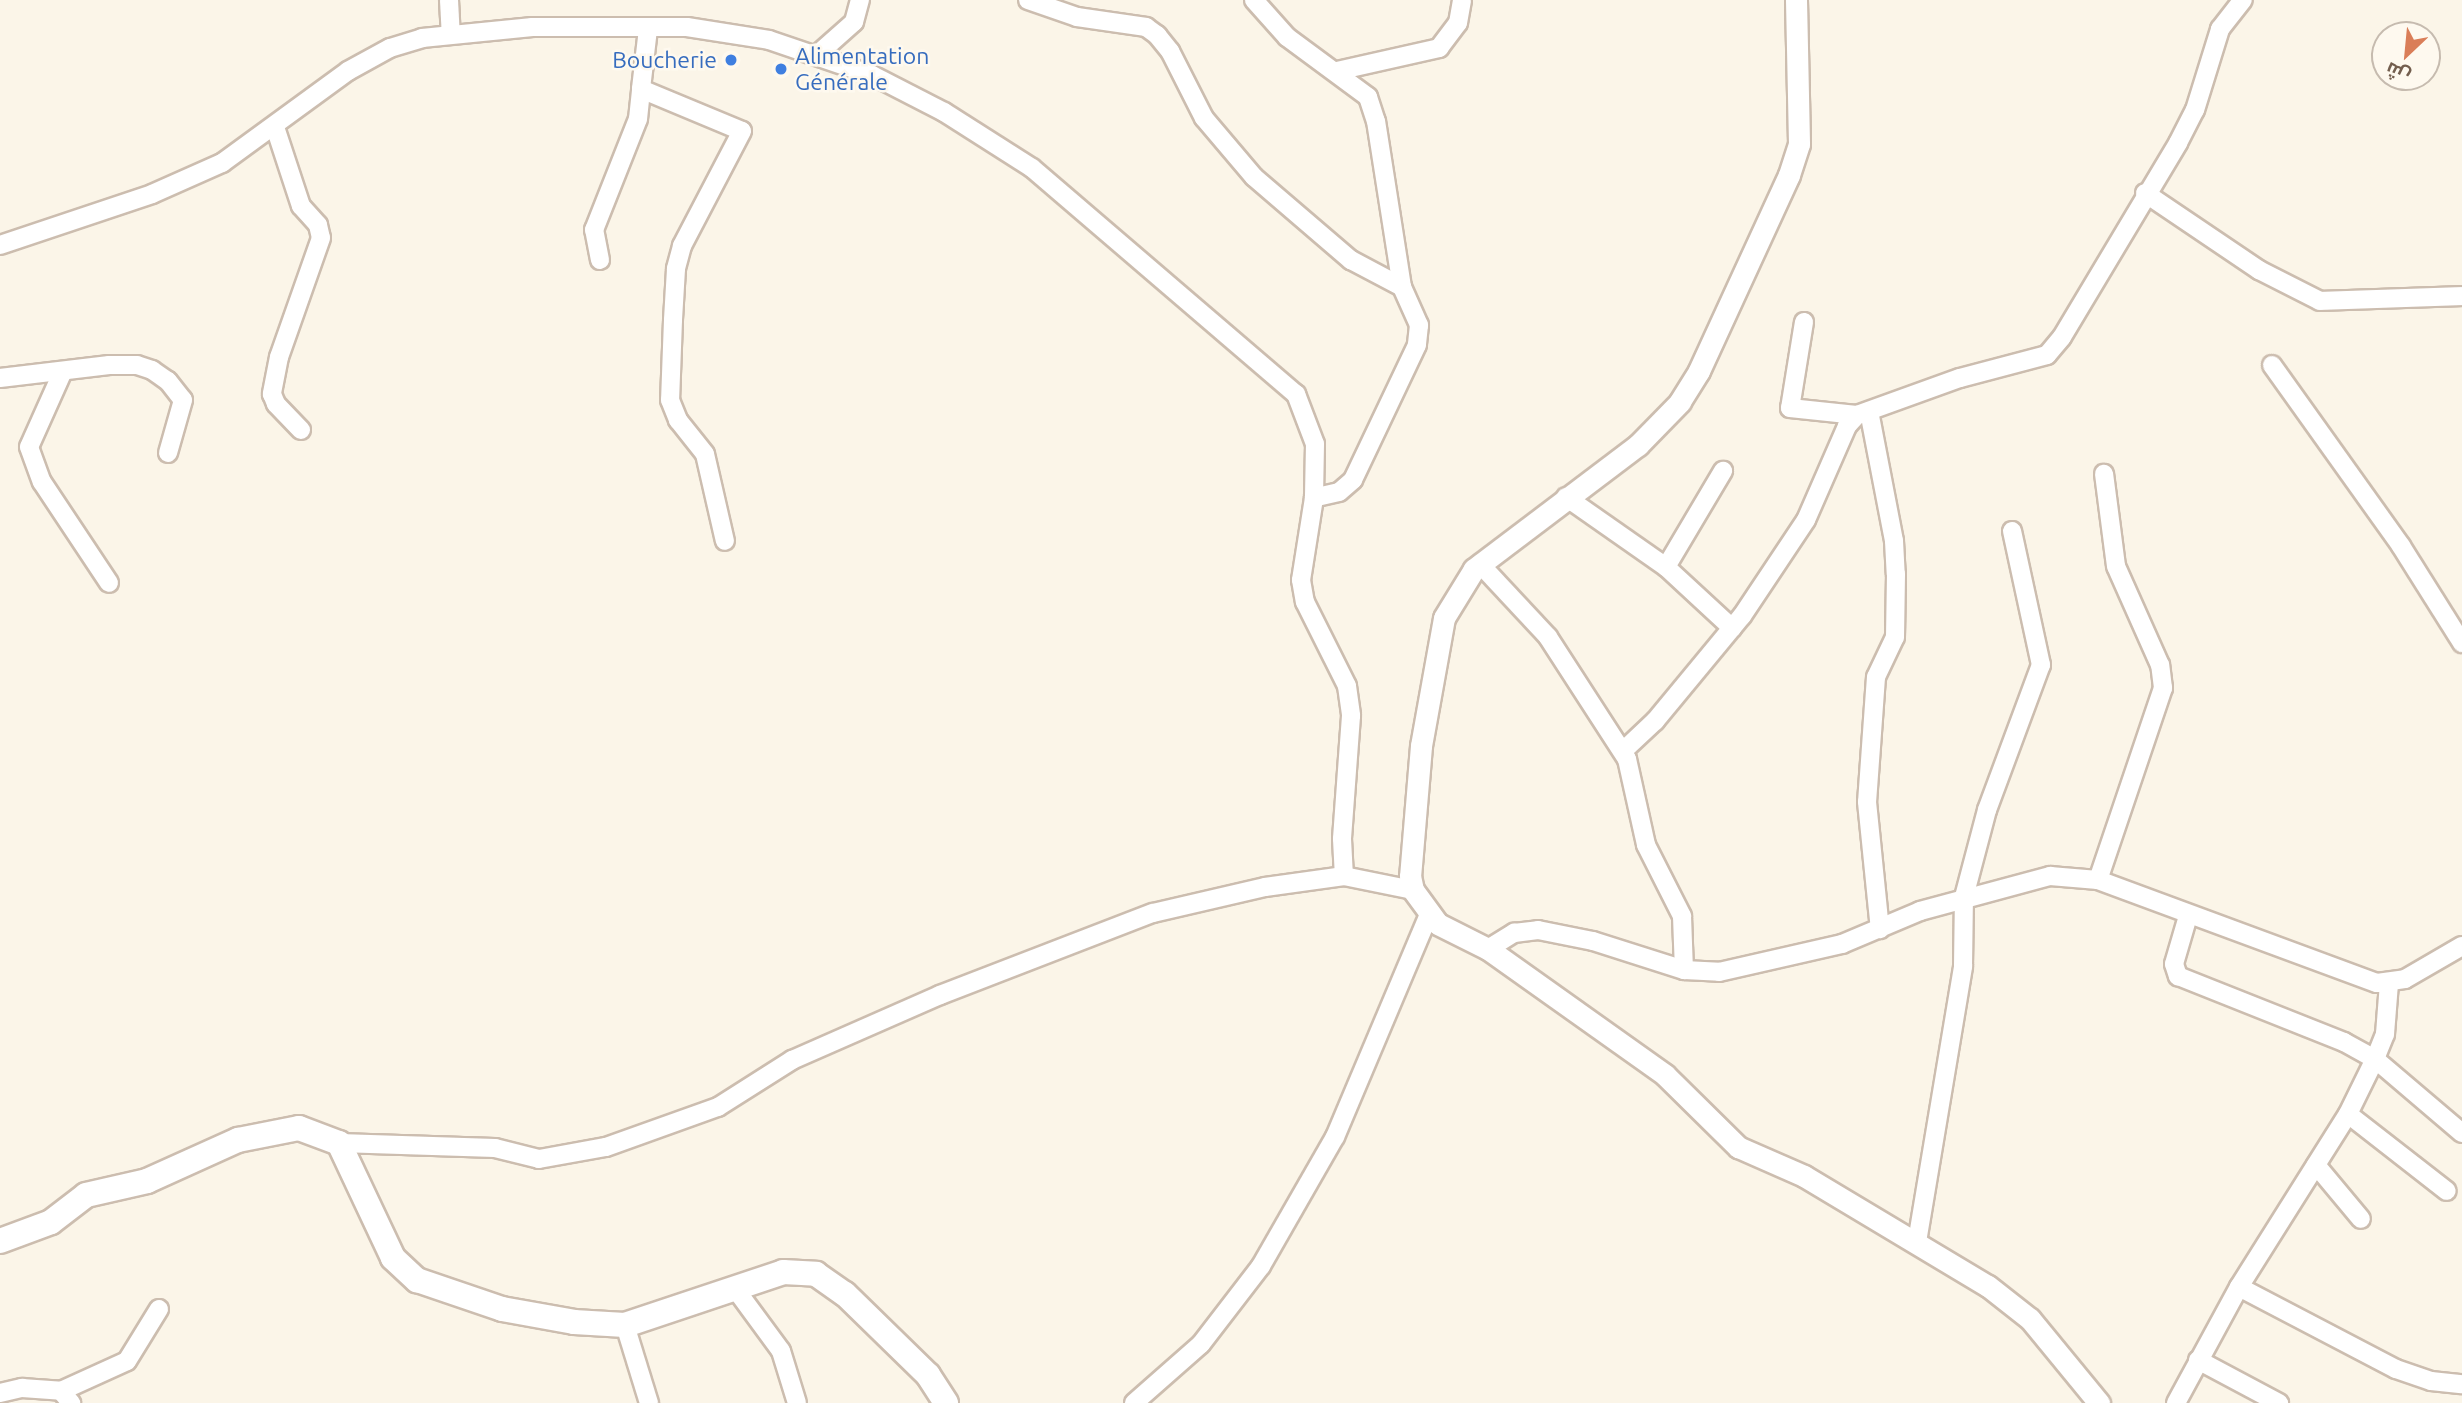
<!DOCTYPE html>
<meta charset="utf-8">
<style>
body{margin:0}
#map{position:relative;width:2462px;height:1403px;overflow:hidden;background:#fbf5e8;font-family:Ubuntu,Cairo,sans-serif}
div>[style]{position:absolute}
.roads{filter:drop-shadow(2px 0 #ccbdaf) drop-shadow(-2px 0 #ccbdaf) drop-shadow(0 2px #ccbdaf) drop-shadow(0 -2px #ccbdaf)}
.minor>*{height:18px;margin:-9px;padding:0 9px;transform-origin:9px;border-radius:9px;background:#fff}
.tertiary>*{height:21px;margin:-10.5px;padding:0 10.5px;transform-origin:10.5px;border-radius:10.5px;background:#fff}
.secondary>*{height:24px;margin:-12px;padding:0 12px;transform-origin:12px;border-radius:12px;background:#fff}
.dots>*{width:19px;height:19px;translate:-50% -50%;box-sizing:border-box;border:4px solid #fef9ef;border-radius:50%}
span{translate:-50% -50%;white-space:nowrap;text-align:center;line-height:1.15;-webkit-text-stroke:5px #fef9ef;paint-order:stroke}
.shop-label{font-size:23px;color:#366cbe}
.left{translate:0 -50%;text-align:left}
.right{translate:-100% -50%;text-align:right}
.north{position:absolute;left:2371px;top:21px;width:70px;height:70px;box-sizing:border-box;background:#fef9ef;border:2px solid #c6bbaf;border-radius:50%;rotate:206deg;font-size:19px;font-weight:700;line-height:28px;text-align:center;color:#735e4e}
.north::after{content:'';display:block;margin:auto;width:24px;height:32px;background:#da7e58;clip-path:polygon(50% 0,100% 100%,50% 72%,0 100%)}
</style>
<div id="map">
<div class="roads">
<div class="minor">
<div style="left:449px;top:0;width:33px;rotate:87deg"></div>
<div style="left:1028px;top:0;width:52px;rotate:19.1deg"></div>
<div style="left:1077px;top:17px;width:70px;rotate:8.2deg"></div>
<div style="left:1146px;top:27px;width:14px;rotate:36deg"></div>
<div style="left:1157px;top:35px;width:21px;rotate:51deg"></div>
<div style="left:1170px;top:51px;width:75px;rotate:63.1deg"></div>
<div style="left:1204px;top:118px;width:77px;rotate:49.7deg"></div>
<div style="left:1254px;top:177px;width:128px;rotate:40.6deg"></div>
<div style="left:1351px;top:260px;width:58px;rotate:27.9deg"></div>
<div style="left:1254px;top:0;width:50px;rotate:48.3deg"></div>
<div style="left:1287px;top:37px;width:101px;rotate:36.5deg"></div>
<div style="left:1368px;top:97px;width:25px;rotate:72deg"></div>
<div style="left:1376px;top:121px;width:168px;rotate:81.1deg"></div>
<div style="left:1402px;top:287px;width:42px;rotate:65.9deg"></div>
<div style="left:1419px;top:325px;width:20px;rotate:96deg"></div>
<div style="left:1417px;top:345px;width:149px;rotate:115.4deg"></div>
<div style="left:1353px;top:480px;width:18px;rotate:139deg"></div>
<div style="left:1339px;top:492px;width:26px;rotate:167deg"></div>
<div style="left:648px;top:29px;width:60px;rotate:96.7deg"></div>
<div style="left:641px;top:89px;width:109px;rotate:22.6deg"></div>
<div style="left:742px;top:131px;width:130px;rotate:117.6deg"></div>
<div style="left:682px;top:246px;width:24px;rotate:105deg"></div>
<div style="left:676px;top:269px;width:51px;rotate:93.4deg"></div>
<div style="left:673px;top:320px;width:80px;rotate:92.1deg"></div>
<div style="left:670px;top:400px;width:22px;rotate:68deg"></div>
<div style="left:678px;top:420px;width:43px;rotate:51.5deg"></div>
<div style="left:705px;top:454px;width:89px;rotate:77.1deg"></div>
<div style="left:818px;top:54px;width:48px;rotate:-41.6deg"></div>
<div style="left:854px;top:22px;width:23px;rotate:-75deg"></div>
<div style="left:1337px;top:71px;width:105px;rotate:-12.7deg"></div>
<div style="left:1439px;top:48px;width:31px;rotate:-53deg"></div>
<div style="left:1458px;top:23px;width:23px;rotate:-80deg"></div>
<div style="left:275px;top:127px;width:83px;rotate:71.8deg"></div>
<div style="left:301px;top:206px;width:25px;rotate:48deg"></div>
<div style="left:318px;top:225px;width:13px;rotate:77deg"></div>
<div style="left:321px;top:238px;width:126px;rotate:109.4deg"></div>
<div style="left:279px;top:357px;width:38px;rotate:101deg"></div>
<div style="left:272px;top:394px;width:11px;rotate:68deg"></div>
<div style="left:276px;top:404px;width:36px;rotate:46deg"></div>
<div style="left:2145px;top:193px;width:138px;rotate:34deg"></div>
<div style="left:2259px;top:270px;width:68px;rotate:26.9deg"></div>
<div style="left:2320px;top:301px;width:142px;rotate:-2deg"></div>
<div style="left:0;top:245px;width:160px;rotate:-18.5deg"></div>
<div style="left:152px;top:194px;width:77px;rotate:-23.9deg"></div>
<div style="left:222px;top:163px;width:156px;rotate:-36.1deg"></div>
<div style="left:348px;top:71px;width:48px;rotate:-28.7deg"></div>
<div style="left:390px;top:48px;width:34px;rotate:-17deg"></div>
<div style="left:422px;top:38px;width:111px;rotate:-5.7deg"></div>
<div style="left:532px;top:27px;width:155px"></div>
<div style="left:687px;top:27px;width:83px;rotate:9deg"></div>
<div style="left:769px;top:40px;width:109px;rotate:18.8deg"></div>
<div style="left:872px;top:75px;width:81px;rotate:27.2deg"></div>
<div style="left:944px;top:112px;width:104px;rotate:32.5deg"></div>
<div style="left:1032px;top:168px;width:348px;rotate:40.6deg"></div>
<div style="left:1296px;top:394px;width:53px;rotate:69.2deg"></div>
<div style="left:1315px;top:444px;width:54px;rotate:91.1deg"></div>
<div style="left:1314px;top:498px;width:83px;rotate:99deg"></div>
<div style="left:1301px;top:580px;width:22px;rotate:80deg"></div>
<div style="left:1305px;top:602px;width:94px;rotate:63.4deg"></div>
<div style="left:1347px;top:686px;width:30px;rotate:82deg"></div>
<div style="left:1351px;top:716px;width:123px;rotate:94.2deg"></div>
<div style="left:1342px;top:839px;width:37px;rotate:87deg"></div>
<div style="left:1344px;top:876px;width:70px;rotate:11.5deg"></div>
<div style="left:600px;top:260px;width:31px;rotate:-101deg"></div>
<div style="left:594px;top:230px;width:119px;rotate:-68.4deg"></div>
<div style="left:638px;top:119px;width:30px;rotate:-84deg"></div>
<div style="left:1804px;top:322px;width:87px;rotate:99.2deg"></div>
<div style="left:1790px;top:408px;width:67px;rotate:6deg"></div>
<div style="left:2272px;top:365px;width:222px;rotate:54.5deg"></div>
<div style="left:2401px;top:546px;width:115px;rotate:57.8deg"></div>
<div style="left:63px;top:371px;width:83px;rotate:114.1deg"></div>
<div style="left:29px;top:447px;width:37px;rotate:70deg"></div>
<div style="left:42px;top:482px;width:121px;rotate:56.4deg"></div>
<div style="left:0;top:378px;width:110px;rotate:-6.8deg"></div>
<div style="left:109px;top:365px;width:28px"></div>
<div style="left:137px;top:365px;width:16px;rotate:18deg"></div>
<div style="left:152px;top:370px;width:19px;rotate:35deg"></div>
<div style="left:168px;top:381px;width:24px;rotate:52deg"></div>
<div style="left:183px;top:400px;width:55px;rotate:105.8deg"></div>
<div style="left:1869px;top:411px;width:132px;rotate:79.1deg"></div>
<div style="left:1894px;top:541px;width:33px;rotate:87deg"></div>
<div style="left:1896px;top:574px;width:63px;rotate:90.9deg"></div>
<div style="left:1895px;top:637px;width:44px;rotate:115.4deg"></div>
<div style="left:1876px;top:677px;width:125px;rotate:94.1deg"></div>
<div style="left:1867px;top:802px;width:128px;rotate:84.2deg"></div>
<div style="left:1566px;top:497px;width:122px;rotate:35deg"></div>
<div style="left:1666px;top:567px;width:90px;rotate:42.7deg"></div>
<div style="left:1480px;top:564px;width:100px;rotate:47deg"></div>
<div style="left:1548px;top:637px;width:145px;rotate:57.1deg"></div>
<div style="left:1627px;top:759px;width:88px;rotate:77.5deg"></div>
<div style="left:1646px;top:845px;width:80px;rotate:63.1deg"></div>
<div style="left:1682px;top:916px;width:54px;rotate:87.9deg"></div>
<div style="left:1666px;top:567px;width:112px;rotate:-59.3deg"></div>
<div style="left:1623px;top:751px;width:44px;rotate:-43.2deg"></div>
<div style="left:1655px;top:721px;width:136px;rotate:-50.4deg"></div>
<div style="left:1742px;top:616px;width:115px;rotate:-56.3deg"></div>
<div style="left:1806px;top:520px;width:103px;rotate:-66.4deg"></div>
<div style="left:1847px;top:426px;width:15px;rotate:-48deg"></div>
<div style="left:1857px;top:415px;width:109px;rotate:-19.8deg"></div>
<div style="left:1960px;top:378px;width:90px;rotate:-14.8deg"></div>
<div style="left:2047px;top:355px;width:23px;rotate:-50deg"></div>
<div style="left:2062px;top:337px;width:226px;rotate:-59.1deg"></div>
<div style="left:2178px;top:143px;width:37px;rotate:-63deg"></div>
<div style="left:2195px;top:110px;width:85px;rotate:-72.8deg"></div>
<div style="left:2220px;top:29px;width:37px;rotate:-52deg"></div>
<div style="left:2098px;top:880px;width:203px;rotate:-71.3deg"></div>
<div style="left:2163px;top:688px;width:23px;rotate:-97deg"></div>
<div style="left:2160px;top:665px;width:108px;rotate:-114deg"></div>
<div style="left:2116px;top:566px;width:93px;rotate:-97.4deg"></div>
<div style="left:2188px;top:916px;width:50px;rotate:106.3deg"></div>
<div style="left:2174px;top:964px;width:13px;rotate:72deg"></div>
<div style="left:2178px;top:976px;width:179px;rotate:21.7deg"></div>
<div style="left:2344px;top:1042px;width:35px;rotate:29deg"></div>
<div style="left:2375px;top:1059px;width:114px;rotate:40.4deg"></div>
<div style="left:1488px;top:949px;width:31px;rotate:-32deg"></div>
<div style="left:1514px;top:933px;width:24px;rotate:-7deg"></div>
<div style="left:1538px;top:930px;width:56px;rotate:11.3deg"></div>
<div style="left:1593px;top:941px;width:96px;rotate:17.7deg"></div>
<div style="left:1684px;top:970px;width:35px;rotate:3deg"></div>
<div style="left:1719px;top:972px;width:126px;rotate:-12.8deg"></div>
<div style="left:1842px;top:944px;width:85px;rotate:-22.9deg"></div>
<div style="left:1920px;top:911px;width:135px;rotate:-15.1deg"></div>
<div style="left:2050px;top:876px;width:48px;rotate:4.8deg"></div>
<div style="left:2098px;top:880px;width:297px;rotate:20.3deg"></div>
<div style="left:2377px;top:983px;width:28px;rotate:-8deg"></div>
<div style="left:2405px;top:979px;width:66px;rotate:-30.1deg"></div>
<div style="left:2348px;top:1114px;width:125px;rotate:37.9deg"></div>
<div style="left:339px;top:1143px;width:156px;rotate:1.8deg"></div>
<div style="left:495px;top:1148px;width:45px;rotate:14deg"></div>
<div style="left:539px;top:1159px;width:68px;rotate:-10.2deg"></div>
<div style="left:606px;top:1147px;width:119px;rotate:-19.7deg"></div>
<div style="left:718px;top:1107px;width:88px;rotate:-32.4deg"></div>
<div style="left:792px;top:1060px;width:162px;rotate:-23.7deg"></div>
<div style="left:940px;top:995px;width:228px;rotate:-21.1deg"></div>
<div style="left:1153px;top:913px;width:115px;rotate:-13.1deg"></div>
<div style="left:1265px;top:887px;width:80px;rotate:-7.9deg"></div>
<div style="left:2316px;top:1165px;width:70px;rotate:50.2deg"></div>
<div style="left:1917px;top:1242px;width:280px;rotate:-80.5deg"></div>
<div style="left:1963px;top:966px;width:69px;rotate:-89.2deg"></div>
<div style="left:1964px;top:897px;width:90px;rotate:-75.2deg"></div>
<div style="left:1987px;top:810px;width:155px;rotate:-69.6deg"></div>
<div style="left:2041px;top:665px;width:137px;rotate:-102.2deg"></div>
<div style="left:734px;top:1287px;width:79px;rotate:53.7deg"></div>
<div style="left:781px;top:1351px;width:54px;rotate:72.9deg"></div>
<div style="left:2239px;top:1287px;width:204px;rotate:-57.8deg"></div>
<div style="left:2348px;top:1114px;width:61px;rotate:-63.9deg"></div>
<div style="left:2375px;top:1059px;width:27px;rotate:-68deg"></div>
<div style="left:2385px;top:1034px;width:51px;rotate:-85.5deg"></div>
<div style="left:625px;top:1325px;width:82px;rotate:72.9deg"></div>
<div style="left:2198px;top:1360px;width:92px;rotate:28deg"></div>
<div style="left:61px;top:1391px;width:72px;rotate:-24.4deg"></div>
<div style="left:127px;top:1361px;width:61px;rotate:-58.4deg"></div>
<div style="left:0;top:1393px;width:23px;rotate:-13deg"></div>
<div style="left:22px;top:1388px;width:39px;rotate:4deg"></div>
<div style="left:61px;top:1391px;width:16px;rotate:50deg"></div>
<div style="left:1134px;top:1403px;width:89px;rotate:-41.4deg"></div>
<div style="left:1201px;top:1344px;width:98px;rotate:-52.4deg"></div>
<div style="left:1261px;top:1266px;width:149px;rotate:-60.2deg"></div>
<div style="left:1335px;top:1137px;width:242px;rotate:-67.1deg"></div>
<div style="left:2176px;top:1403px;width:132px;rotate:-61.5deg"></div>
<div style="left:2239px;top:1287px;width:177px;rotate:27.6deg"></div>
<div style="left:2396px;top:1369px;width:37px;rotate:19deg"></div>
<div style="left:2431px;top:1381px;width:31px;rotate:6deg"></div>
</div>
<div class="tertiary">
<div style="left:1796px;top:0;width:144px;rotate:88.8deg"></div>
<div style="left:1799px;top:144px;width:33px;rotate:108deg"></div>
<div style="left:1789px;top:175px;width:216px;rotate:114.7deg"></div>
<div style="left:1699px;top:371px;width:36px;rotate:122deg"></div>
<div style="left:1680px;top:402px;width:60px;rotate:134.3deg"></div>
<div style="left:1638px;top:445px;width:206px;rotate:142.9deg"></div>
<div style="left:1474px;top:569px;width:57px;rotate:121.5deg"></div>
<div style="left:1444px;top:618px;width:130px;rotate:100.2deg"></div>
<div style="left:1421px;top:746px;width:130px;rotate:94.8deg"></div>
<div style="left:1410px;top:876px;width:14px;rotate:78deg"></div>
<div style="left:1413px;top:890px;width:42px;rotate:53.7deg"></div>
<div style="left:1438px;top:924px;width:56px;rotate:26.6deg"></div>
<div style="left:1488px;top:949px;width:217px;rotate:35.4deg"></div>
<div style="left:1665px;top:1075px;width:103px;rotate:44.6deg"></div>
<div style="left:1738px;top:1147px;width:72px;rotate:23.7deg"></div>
<div style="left:1804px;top:1176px;width:214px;rotate:30.9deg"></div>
<div style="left:1988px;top:1286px;width:53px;rotate:38.2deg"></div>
<div style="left:2030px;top:1319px;width:109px;rotate:50.6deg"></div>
</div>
<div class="secondary">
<div style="left:0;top:1241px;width:54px;rotate:-20.4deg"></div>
<div style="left:51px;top:1222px;width:44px;rotate:-37.6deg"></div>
<div style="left:86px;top:1195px;width:63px;rotate:-12.9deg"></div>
<div style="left:147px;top:1181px;width:100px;rotate:-24.3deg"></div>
<div style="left:238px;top:1140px;width:62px;rotate:-11.1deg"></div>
<div style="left:299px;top:1128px;width:43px;rotate:20.6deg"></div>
<div style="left:339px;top:1143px;width:127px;rotate:64.8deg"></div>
<div style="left:393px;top:1258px;width:33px;rotate:43deg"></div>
<div style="left:417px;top:1280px;width:90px;rotate:18.8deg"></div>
<div style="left:502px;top:1309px;width:73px;rotate:10.2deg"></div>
<div style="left:574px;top:1322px;width:51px;rotate:3.4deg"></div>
<div style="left:625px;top:1325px;width:167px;rotate:-18.5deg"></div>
<div style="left:783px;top:1272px;width:33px;rotate:3deg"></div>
<div style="left:816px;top:1274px;width:35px;rotate:35deg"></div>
<div style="left:845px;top:1294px;width:116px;rotate:44.3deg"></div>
<div style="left:928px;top:1375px;width:33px;rotate:57deg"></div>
</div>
</div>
<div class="dots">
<div style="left:731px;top:60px;background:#3f7fe0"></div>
<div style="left:781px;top:69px;background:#3f7fe0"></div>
</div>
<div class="shop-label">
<span class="left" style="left:795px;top:69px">Alimentation<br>Générale</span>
<span class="right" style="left:717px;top:60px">Boucherie</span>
</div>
<div class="north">ش</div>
</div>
